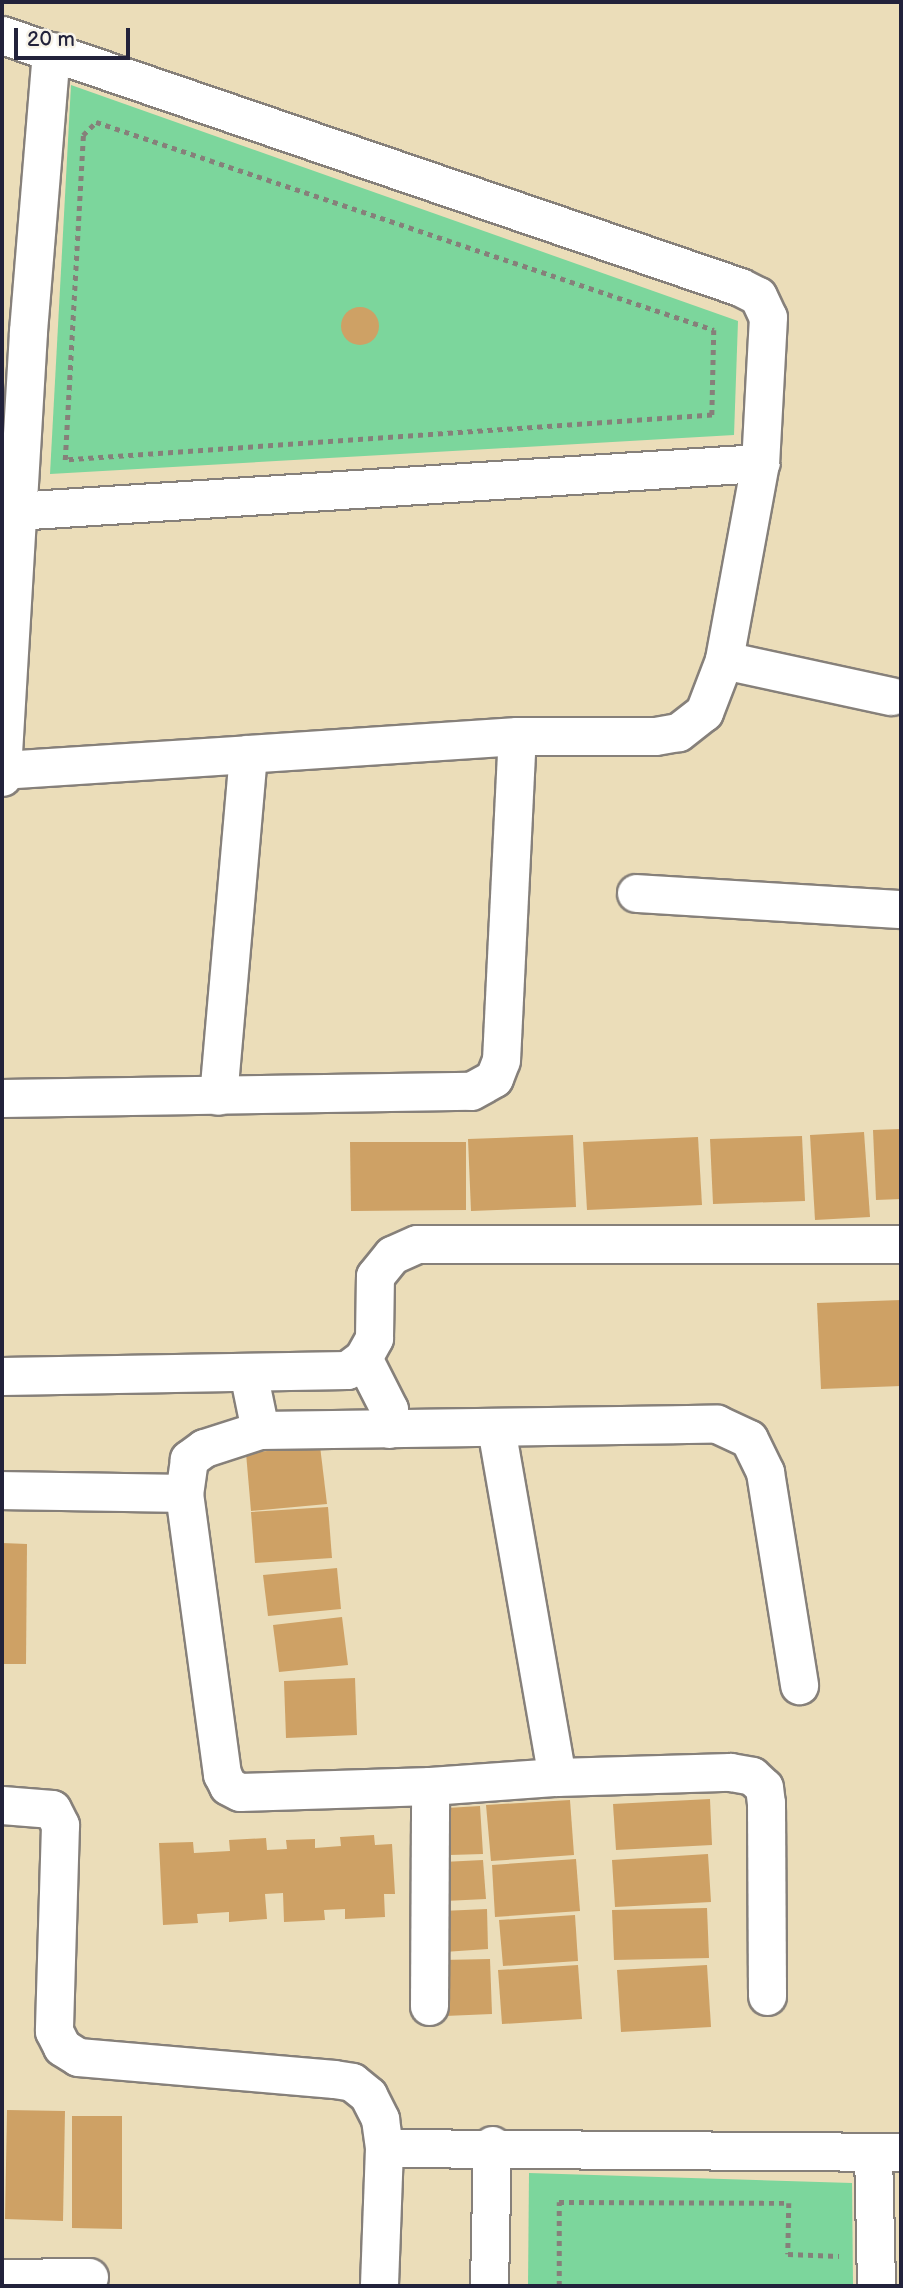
<!DOCTYPE html>
<style>
body{margin:0}
#map{position:relative;width:903px;height:2288px;overflow:hidden;background:#ebddb9;font-family:"Balsamiq Sans",sans-serif}
div>[style]{position:absolute}
.green>*{inset:0;background:#7cd69c}
.building>*{inset:0;background:#cea165}
.round{border-radius:50%}
.path>*{height:4.5px;margin-top:-2.25px;transform-origin:0;background:repeating-linear-gradient(90deg,#86807a 0 5px,transparent 0 10px)}
.roads{filter:drop-shadow(2px 0 #86807a) drop-shadow(-2px 0 #86807a) drop-shadow(0 2px #86807a) drop-shadow(0 -2px #86807a)}
.minor>*{height:37px;margin:-18.5px;padding:0 18.5px;transform-origin:18.5px;border-radius:18.5px;background:#fff}
span{translate:-50% -50%;white-space:nowrap;text-align:center;line-height:1.15;-webkit-text-stroke:5px #f7f3e8;paint-order:stroke}
.frame{position:absolute;inset:0;border:4px solid #22223b;pointer-events:none}
.scale{position:absolute;left:14px;top:28px;width:116px;height:32px;box-sizing:border-box;border:4px solid #22223b;border-top:0;padding-left:9px;font-size:21px;line-height:24px;white-space:nowrap;color:#22223b;-webkit-text-stroke:5px #f7f3e8;paint-order:stroke}
</style>
<div id="map">
<div class="green">
<div style="clip-path:polygon(71px 85px,738px 321px,734px 435px,50px 474px)"></div>
<div style="clip-path:polygon(529px 2173px,852px 2183px,853px 2286px,528px 2286px)"></div>
</div>
<div class="building">
<div class="round" style="left:341px;top:307px;width:38px;height:38px"></div>
<div style="clip-path:polygon(901px 1129px,901px 1199px,876px 1200px,873px 1130px)"></div>
<div style="clip-path:polygon(864px 1132px,870px 1217px,815px 1220px,810px 1135px)"></div>
<div style="clip-path:polygon(573px 1135px,576px 1207px,471px 1211px,468px 1139px)"></div>
<div style="clip-path:polygon(802px 1136px,805px 1201px,713px 1204px,710px 1139px)"></div>
<div style="clip-path:polygon(698px 1137px,702px 1205px,587px 1210px,583px 1142px)"></div>
<div style="clip-path:polygon(350px 1142px,466px 1142px,466px 1210px,351px 1211px)"></div>
<div style="clip-path:polygon(901px 1300px,901px 1386px,821px 1389px,817px 1303px)"></div>
<div style="clip-path:polygon(320px 1446px,327px 1504px,251px 1511px,246px 1453px)"></div>
<div style="clip-path:polygon(328px 1507px,332px 1558px,255px 1563px,251px 1512px)"></div>
<div style="clip-path:polygon(2px 1543px,27px 1544px,26px 1664px,2px 1664px)"></div>
<div style="clip-path:polygon(337px 1568px,341px 1609px,268px 1616px,263px 1575px)"></div>
<div style="clip-path:polygon(342px 1617px,348px 1665px,279px 1672px,273px 1625px)"></div>
<div style="clip-path:polygon(355px 1678px,357px 1735px,286px 1738px,284px 1681px)"></div>
<div style="clip-path:polygon(710px 1799px,712px 1845px,616px 1850px,613px 1804px)"></div>
<div style="clip-path:polygon(570px 1800px,574px 1855px,491px 1861px,486px 1805px)"></div>
<div style="clip-path:polygon(480px 1806px,483px 1854px,450px 1855px,447px 1808px)"></div>
<div style="clip-path:polygon(374px 1835px,375px 1845px,392px 1844px,395px 1894px,384px 1894px,385px 1917px,345px 1919px,345px 1909px,324px 1910px,325px 1920px,284px 1922px,283px 1893px,265px 1894px,267px 1919px,229px 1922px,229px 1912px,197px 1914px,198px 1923px,163px 1925px,159px 1843px,193px 1842px,194px 1853px,230px 1851px,229px 1840px,266px 1838px,267px 1850px,287px 1849px,286px 1840px,315px 1839px,315px 1848px,341px 1846px,340px 1837px)"></div>
<div style="clip-path:polygon(708px 1854px,711px 1902px,615px 1907px,612px 1860px)"></div>
<div style="clip-path:polygon(576px 1859px,580px 1911px,495px 1917px,492px 1865px)"></div>
<div style="clip-path:polygon(483px 1860px,486px 1899px,445px 1901px,443px 1862px)"></div>
<div style="clip-path:polygon(707px 1908px,709px 1958px,614px 1960px,612px 1910px)"></div>
<div style="clip-path:polygon(487px 1909px,488px 1949px,444px 1952px,442px 1911px)"></div>
<div style="clip-path:polygon(575px 1915px,578px 1961px,503px 1966px,499px 1920px)"></div>
<div style="clip-path:polygon(490px 1959px,492px 2014px,445px 2016px,442px 1960px)"></div>
<div style="clip-path:polygon(578px 1965px,582px 2019px,502px 2024px,498px 1970px)"></div>
<div style="clip-path:polygon(707px 1965px,711px 2027px,621px 2032px,617px 1970px)"></div>
<div style="clip-path:polygon(7px 2110px,65px 2111px,63px 2221px,5px 2219px)"></div>
<div style="clip-path:polygon(72px 2116px,122px 2116px,122px 2229px,72px 2228px)"></div>
</div>
<div class="path">
<div style="left:96px;top:122px;width:652px;rotate:18.6deg"></div>
<div style="left:714px;top:330px;width:85px;rotate:91.3deg"></div>
<div style="left:712px;top:415px;width:649px;rotate:176.02deg"></div>
<div style="left:65px;top:460px;width:325px;rotate:-86.8deg"></div>
<div style="left:83px;top:135px;width:18px;rotate:-45deg"></div>
<div style="left:559px;top:2286px;width:84px;rotate:-90deg"></div>
<div style="left:559px;top:2202px;width:230px;rotate:0.2deg"></div>
<div style="left:789px;top:2203px;width:51px;rotate:91.1deg"></div>
<div style="left:788px;top:2254px;width:51px;rotate:2.2deg"></div>
</div>
<div class="roads">
<div class="minor">
<div style="left:2px;top:35px;width:780px;rotate:18.85deg"></div>
<div style="left:740px;top:287px;width:20px;rotate:27deg"></div>
<div style="left:758px;top:296px;width:23px;rotate:65deg"></div>
<div style="left:768px;top:317px;width:146px;rotate:93.1deg"></div>
<div style="left:760px;top:463px;width:200px;rotate:100.4deg"></div>
<div style="left:724px;top:660px;width:56px;rotate:111deg"></div>
<div style="left:704px;top:712px;width:33px;rotate:142deg"></div>
<div style="left:678px;top:732px;width:23px;rotate:170deg"></div>
<div style="left:655px;top:736px;width:138px;rotate:180deg"></div>
<div style="left:517px;top:736px;width:270px;rotate:176.2deg"></div>
<div style="left:248px;top:754px;width:343px;rotate:95deg"></div>
<div style="left:15px;top:511px;width:747px;rotate:-3.69deg"></div>
<div style="left:724px;top:660px;width:171px;rotate:12.2deg"></div>
<div style="left:2px;top:770px;width:440px;rotate:-86.6deg"></div>
<div style="left:28px;top:331px;width:281px;rotate:-85.3deg"></div>
<div style="left:2px;top:777px;width:7px;rotate:-90deg"></div>
<div style="left:2px;top:770px;width:247px;rotate:-3.7deg"></div>
<div style="left:636px;top:893px;width:265px;rotate:3.5deg"></div>
<div style="left:2px;top:1098px;width:469px;rotate:-0.9deg"></div>
<div style="left:471px;top:1091px;width:26px;rotate:-29deg"></div>
<div style="left:494px;top:1078px;width:19px;rotate:-69deg"></div>
<div style="left:501px;top:1060px;width:324px;rotate:-87.2deg"></div>
<div style="left:363px;top:1358px;width:57px;rotate:63deg"></div>
<div style="left:389px;top:1409px;width:20px;rotate:90deg"></div>
<div style="left:248px;top:1372px;width:59px;rotate:78.3deg"></div>
<div style="left:260px;top:1430px;width:457px;rotate:-0.8deg"></div>
<div style="left:717px;top:1424px;width:35px;rotate:25deg"></div>
<div style="left:749px;top:1439px;width:37px;rotate:64deg"></div>
<div style="left:765px;top:1472px;width:216px;rotate:80.9deg"></div>
<div style="left:2px;top:1376px;width:345px;rotate:-1deg"></div>
<div style="left:347px;top:1370px;width:20px;rotate:-37deg"></div>
<div style="left:363px;top:1358px;width:23px;rotate:-61deg"></div>
<div style="left:374px;top:1338px;width:62px;rotate:-89.1deg"></div>
<div style="left:375px;top:1276px;width:27px;rotate:-51deg"></div>
<div style="left:392px;top:1255px;width:27px;rotate:-24deg"></div>
<div style="left:417px;top:1244px;width:484px"></div>
<div style="left:496px;top:1428px;width:354px;rotate:80.1deg"></div>
<div style="left:260px;top:1430px;width:59px;rotate:162.2deg"></div>
<div style="left:204px;top:1448px;width:19px;rotate:144deg"></div>
<div style="left:189px;top:1459px;width:34px;rotate:98deg"></div>
<div style="left:184px;top:1493px;width:284px;rotate:82.3deg"></div>
<div style="left:222px;top:1774px;width:13px;rotate:63deg"></div>
<div style="left:228px;top:1786px;width:13px;rotate:27deg"></div>
<div style="left:240px;top:1792px;width:190px;rotate:-1.8deg"></div>
<div style="left:430px;top:1786px;width:127px;rotate:-4.1deg"></div>
<div style="left:557px;top:1777px;width:173px;rotate:-1.7deg"></div>
<div style="left:730px;top:1772px;width:22px;rotate:10deg"></div>
<div style="left:752px;top:1776px;width:16px;rotate:43deg"></div>
<div style="left:764px;top:1787px;width:16px;rotate:83deg"></div>
<div style="left:766px;top:1803px;width:193px;rotate:89.7deg"></div>
<div style="left:2px;top:1490px;width:182px;rotate:0.9deg"></div>
<div style="left:2px;top:1805px;width:50px;rotate:4.6deg"></div>
<div style="left:52px;top:1809px;width:18px;rotate:63deg"></div>
<div style="left:60px;top:1825px;width:206px;rotate:91.7deg"></div>
<div style="left:54px;top:2031px;width:18px;rotate:63deg"></div>
<div style="left:62px;top:2047px;width:19px;rotate:32deg"></div>
<div style="left:78px;top:2057px;width:257px;rotate:4.9deg"></div>
<div style="left:334px;top:2079px;width:18px;rotate:9deg"></div>
<div style="left:352px;top:2082px;width:21px;rotate:39deg"></div>
<div style="left:368px;top:2095px;width:27px;rotate:63deg"></div>
<div style="left:380px;top:2119px;width:29px;rotate:82deg"></div>
<div style="left:384px;top:2148px;width:138px;rotate:92.1deg"></div>
<div style="left:429px;top:2006px;width:220px;rotate:-89.7deg"></div>
<div style="left:384px;top:2148px;width:517px;rotate:0.44deg"></div>
<div style="left:873px;top:2152px;width:134px;rotate:88.7deg"></div>
<div style="left:2px;top:2278px;width:87px;rotate:-0.7deg"></div>
<div style="left:489px;top:2286px;width:141px;rotate:-88.8deg"></div>
</div>
</div>
<div class="frame"></div>
<div class="scale">20 m</div>
</div>
